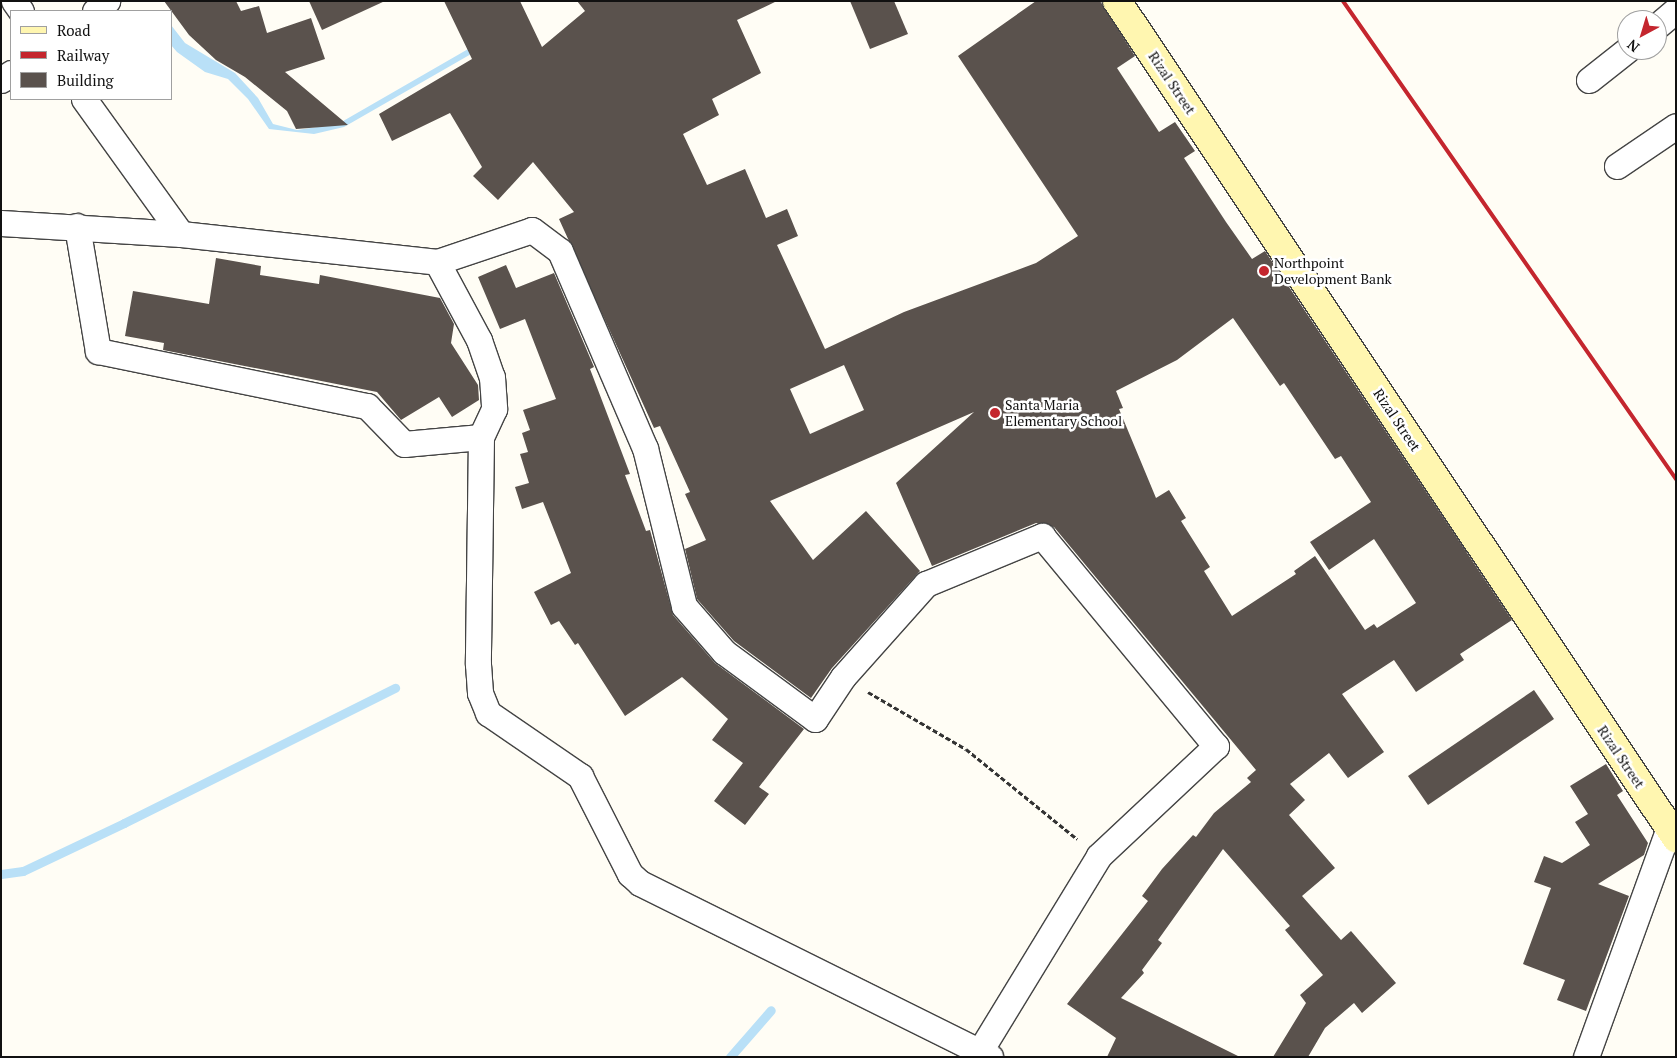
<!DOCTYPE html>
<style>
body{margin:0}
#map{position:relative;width:1677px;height:1058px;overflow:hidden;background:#fffdf5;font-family:"PT Serif",serif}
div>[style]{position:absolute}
.water>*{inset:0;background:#b9e0f7}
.stream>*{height:9px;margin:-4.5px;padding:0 4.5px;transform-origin:4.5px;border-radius:4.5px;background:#b9e0f7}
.building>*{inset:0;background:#5a524d}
.path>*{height:3px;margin-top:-1.5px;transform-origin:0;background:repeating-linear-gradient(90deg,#333 0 5px,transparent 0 7.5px)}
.roads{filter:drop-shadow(1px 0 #444) drop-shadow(-1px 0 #444) drop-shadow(0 1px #444) drop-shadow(0 -1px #444)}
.street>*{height:25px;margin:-12.5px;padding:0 12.5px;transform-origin:12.5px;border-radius:12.5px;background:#fff}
.secondary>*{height:28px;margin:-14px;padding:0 14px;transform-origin:14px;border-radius:14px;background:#fff6b0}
.rail>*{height:4px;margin:-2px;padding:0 2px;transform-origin:2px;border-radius:2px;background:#c4262e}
.dots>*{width:14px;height:14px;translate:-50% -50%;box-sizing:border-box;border:2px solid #fff;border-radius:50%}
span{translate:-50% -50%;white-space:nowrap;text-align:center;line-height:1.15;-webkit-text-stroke:5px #fff;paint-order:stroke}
.street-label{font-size:14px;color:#111}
.poi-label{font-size:14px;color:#111}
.left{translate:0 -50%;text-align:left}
.frame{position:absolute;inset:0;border:2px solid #111;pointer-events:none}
.legend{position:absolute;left:10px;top:10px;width:162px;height:90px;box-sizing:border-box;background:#fff;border:1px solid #a0a0a0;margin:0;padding:6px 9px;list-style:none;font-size:15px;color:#111}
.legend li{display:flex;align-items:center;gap:10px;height:25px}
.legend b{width:25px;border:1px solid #a0a0a0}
.north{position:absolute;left:1617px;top:10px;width:50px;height:50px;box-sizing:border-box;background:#fff;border:1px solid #a0a0a0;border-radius:50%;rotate:219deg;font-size:14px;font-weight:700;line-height:20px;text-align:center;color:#111}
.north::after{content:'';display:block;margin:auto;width:18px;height:22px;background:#c4262e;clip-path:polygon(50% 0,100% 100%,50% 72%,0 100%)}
</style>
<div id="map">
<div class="water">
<div style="clip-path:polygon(171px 25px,185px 43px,235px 73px,258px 98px,273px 124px,297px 130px,338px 124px,489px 37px,492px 42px,344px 127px,314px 134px,269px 129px,248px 99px,228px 79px,205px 72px,177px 52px,171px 45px)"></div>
</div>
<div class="stream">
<div style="left:1px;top:874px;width:22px;rotate:-8deg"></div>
<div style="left:23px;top:871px;width:112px;rotate:-25.4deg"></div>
<div style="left:124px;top:823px;width:303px;rotate:-26.5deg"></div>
<div style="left:730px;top:1057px;width:62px;rotate:-48.9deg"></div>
</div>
<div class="building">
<div style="clip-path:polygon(164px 1px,236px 1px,241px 11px,259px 6px,267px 33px,311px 18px,325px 59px,285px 72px,348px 125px,296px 129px,287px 111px,245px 77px,216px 60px,189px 35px)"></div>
<div style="clip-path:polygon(309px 1px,385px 1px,322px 30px)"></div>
<div style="clip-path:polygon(evenodd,444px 1px,520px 1px,542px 47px,585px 11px,577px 1px,777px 1px,737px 20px,761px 73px,712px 99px,719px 115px,683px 134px,707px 185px,745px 169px,766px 218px,787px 209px,798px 236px,777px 245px,825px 349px,904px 312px,1036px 263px,1078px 236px,958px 56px,1036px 1px,1100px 1px,1135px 56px,1117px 68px,1159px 132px,1175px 122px,1195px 151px,1184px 158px,1226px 222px,1252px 259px,1265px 251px,1512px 620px,1460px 654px,1464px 660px,1416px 692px,1394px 660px,1342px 694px,1384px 752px,1348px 778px,1329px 753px,1290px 784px,1305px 800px,1289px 815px,1335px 868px,1302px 896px,1341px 940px,1351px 931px,1396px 983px,1362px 1013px,1354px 1003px,1325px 1028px,1308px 1057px,1273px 1057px,1306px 1003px,1300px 995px,1323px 975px,1285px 930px,1290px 926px,1223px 849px,1158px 940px,1162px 943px,1142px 970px,1144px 973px,1121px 998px,1240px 1057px,1107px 1057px,1116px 1038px,1067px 1004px,1148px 901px,1142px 896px,1162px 869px,1193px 835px,1196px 837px,1214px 813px,1251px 782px,1247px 778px,1256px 770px,1054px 527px,1036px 523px,932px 566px,896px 483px,974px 412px,770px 501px,813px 560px,866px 511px,920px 571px,832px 668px,811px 698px,734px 641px,697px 599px,685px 549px,706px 540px,685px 494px,690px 492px,660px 426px,654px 428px,559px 219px,574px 212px,533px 162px,498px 200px,473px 176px,482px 167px,450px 113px,392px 141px,379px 114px,472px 59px,444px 1px,1233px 318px,1280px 386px,1284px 383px,1335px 459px,1341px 456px,1371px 502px,1310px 542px,1329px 570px,1374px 539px,1416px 603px,1377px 628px,1374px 624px,1365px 630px,1315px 556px,1294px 571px,1296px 574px,1232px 616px,1204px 571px,1210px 567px,1181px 521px,1186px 518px,1169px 490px,1156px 498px,1119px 409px,1123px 408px,1116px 391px,1177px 360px,1233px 318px,444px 1px,844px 365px,864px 410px,810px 434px,790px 389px,844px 365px)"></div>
<div style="clip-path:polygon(850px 1px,894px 1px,908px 34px,870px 49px)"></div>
<div style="clip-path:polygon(216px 258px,261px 266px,260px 275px,319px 284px,320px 275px,440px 298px,454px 324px,451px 343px,478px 385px,479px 400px,452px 417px,439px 397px,401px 420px,377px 392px,163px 350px,164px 343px,125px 336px,133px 291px,209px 304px)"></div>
<div style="clip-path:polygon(506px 265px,516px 288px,554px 273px,594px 367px,590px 369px,630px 474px,625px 475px,646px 531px,650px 530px,673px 615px,715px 663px,804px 729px,759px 787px,769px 794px,745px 825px,714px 801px,743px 763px,712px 740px,728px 719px,682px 677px,625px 716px,578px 643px,575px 645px,559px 621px,551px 625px,534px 592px,571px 573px,543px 502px,522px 509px,515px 487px,529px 483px,520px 454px,528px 452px,522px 433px,530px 430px,523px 410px,556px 399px,525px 319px,500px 329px,478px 277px)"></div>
<div style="clip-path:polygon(1534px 690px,1554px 719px,1428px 805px,1408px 776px)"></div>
<div style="clip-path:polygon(1606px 764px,1623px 791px,1617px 795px,1648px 843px,1644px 855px,1598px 884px,1629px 896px,1586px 1011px,1557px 1000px,1565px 980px,1523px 964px,1551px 888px,1534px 882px,1544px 856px,1562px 863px,1590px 845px,1575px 822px,1588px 814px,1570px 786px)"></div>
</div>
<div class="path">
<div style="left:868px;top:692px;width:113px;rotate:30.2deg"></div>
<div style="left:966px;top:749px;width:143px;rotate:39deg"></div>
</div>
<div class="roads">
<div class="street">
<div style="left:14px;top:1px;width:12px;rotate:55deg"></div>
<div style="left:95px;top:11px;width:16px;rotate:-40deg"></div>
<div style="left:1657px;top:26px;width:25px;rotate:-40deg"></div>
<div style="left:1px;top:80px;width:12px;rotate:-35deg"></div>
<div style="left:1589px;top:80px;width:48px;rotate:-38.3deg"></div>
<div style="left:84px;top:99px;width:166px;rotate:54.3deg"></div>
<div style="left:1617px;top:166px;width:71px;rotate:-34.1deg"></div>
<div style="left:1px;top:223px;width:180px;rotate:3.5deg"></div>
<div style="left:181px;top:234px;width:258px;rotate:6.2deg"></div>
<div style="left:437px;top:262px;width:100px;rotate:-18.6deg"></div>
<div style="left:532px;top:230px;width:35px;rotate:37deg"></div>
<div style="left:560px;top:251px;width:215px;rotate:66.7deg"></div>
<div style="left:645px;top:448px;width:163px;rotate:76.1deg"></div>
<div style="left:684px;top:606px;width:61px;rotate:49deg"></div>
<div style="left:724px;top:652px;width:113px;rotate:36.4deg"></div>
<div style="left:815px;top:719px;width:50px;rotate:-56.3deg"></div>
<div style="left:843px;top:677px;width:125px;rotate:-48.3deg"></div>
<div style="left:926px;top:584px;width:126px;rotate:-22.5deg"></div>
<div style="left:1042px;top:536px;width:273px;rotate:50.4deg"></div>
<div style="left:1216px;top:746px;width:161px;rotate:136.8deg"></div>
<div style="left:1099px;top:856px;width:228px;rotate:121.4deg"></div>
<div style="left:77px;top:226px;width:127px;rotate:80.5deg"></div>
<div style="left:98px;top:351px;width:275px;rotate:11.6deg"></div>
<div style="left:367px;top:406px;width:53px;rotate:45.8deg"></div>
<div style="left:404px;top:444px;width:77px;rotate:-5.2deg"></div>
<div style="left:437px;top:262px;width:89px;rotate:61.7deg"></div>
<div style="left:479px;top:340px;width:39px;rotate:71deg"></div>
<div style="left:492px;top:377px;width:32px;rotate:86deg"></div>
<div style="left:494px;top:409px;width:31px;rotate:115deg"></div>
<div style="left:481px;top:437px;width:227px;rotate:90.8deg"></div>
<div style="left:478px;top:664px;width:29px;rotate:86deg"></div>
<div style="left:480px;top:693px;width:22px;rotate:68deg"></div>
<div style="left:488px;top:713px;width:112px;rotate:34.4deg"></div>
<div style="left:580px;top:776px;width:110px;rotate:63deg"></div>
<div style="left:630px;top:874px;width:13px;rotate:42deg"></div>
<div style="left:640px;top:883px;width:391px;rotate:26.4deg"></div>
<div style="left:1586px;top:1057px;width:244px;rotate:-70.1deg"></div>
</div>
<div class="secondary">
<div style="left:1117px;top:1px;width:1007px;rotate:56.26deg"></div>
</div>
</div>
<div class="rail">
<div style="left:1343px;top:1px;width:583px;rotate:55.14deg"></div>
</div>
<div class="dots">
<div style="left:1264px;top:271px;background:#c4262e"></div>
<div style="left:995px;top:413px;background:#c4262e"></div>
</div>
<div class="street-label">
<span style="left:1172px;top:83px;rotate:56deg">Rizal Street</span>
<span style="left:1397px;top:420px;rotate:56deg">Rizal Street</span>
<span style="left:1621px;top:757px;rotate:56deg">Rizal Street</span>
</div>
<div class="poi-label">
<span class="left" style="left:1274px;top:271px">Northpoint<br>Development Bank</span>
<span class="left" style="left:1005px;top:413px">Santa Maria<br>Elementary School</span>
</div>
<div class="frame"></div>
<ul class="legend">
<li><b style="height:6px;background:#fff6b0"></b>Road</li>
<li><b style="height:6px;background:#c4262e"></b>Railway</li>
<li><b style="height:14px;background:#5a524d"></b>Building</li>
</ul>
<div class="north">N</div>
</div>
